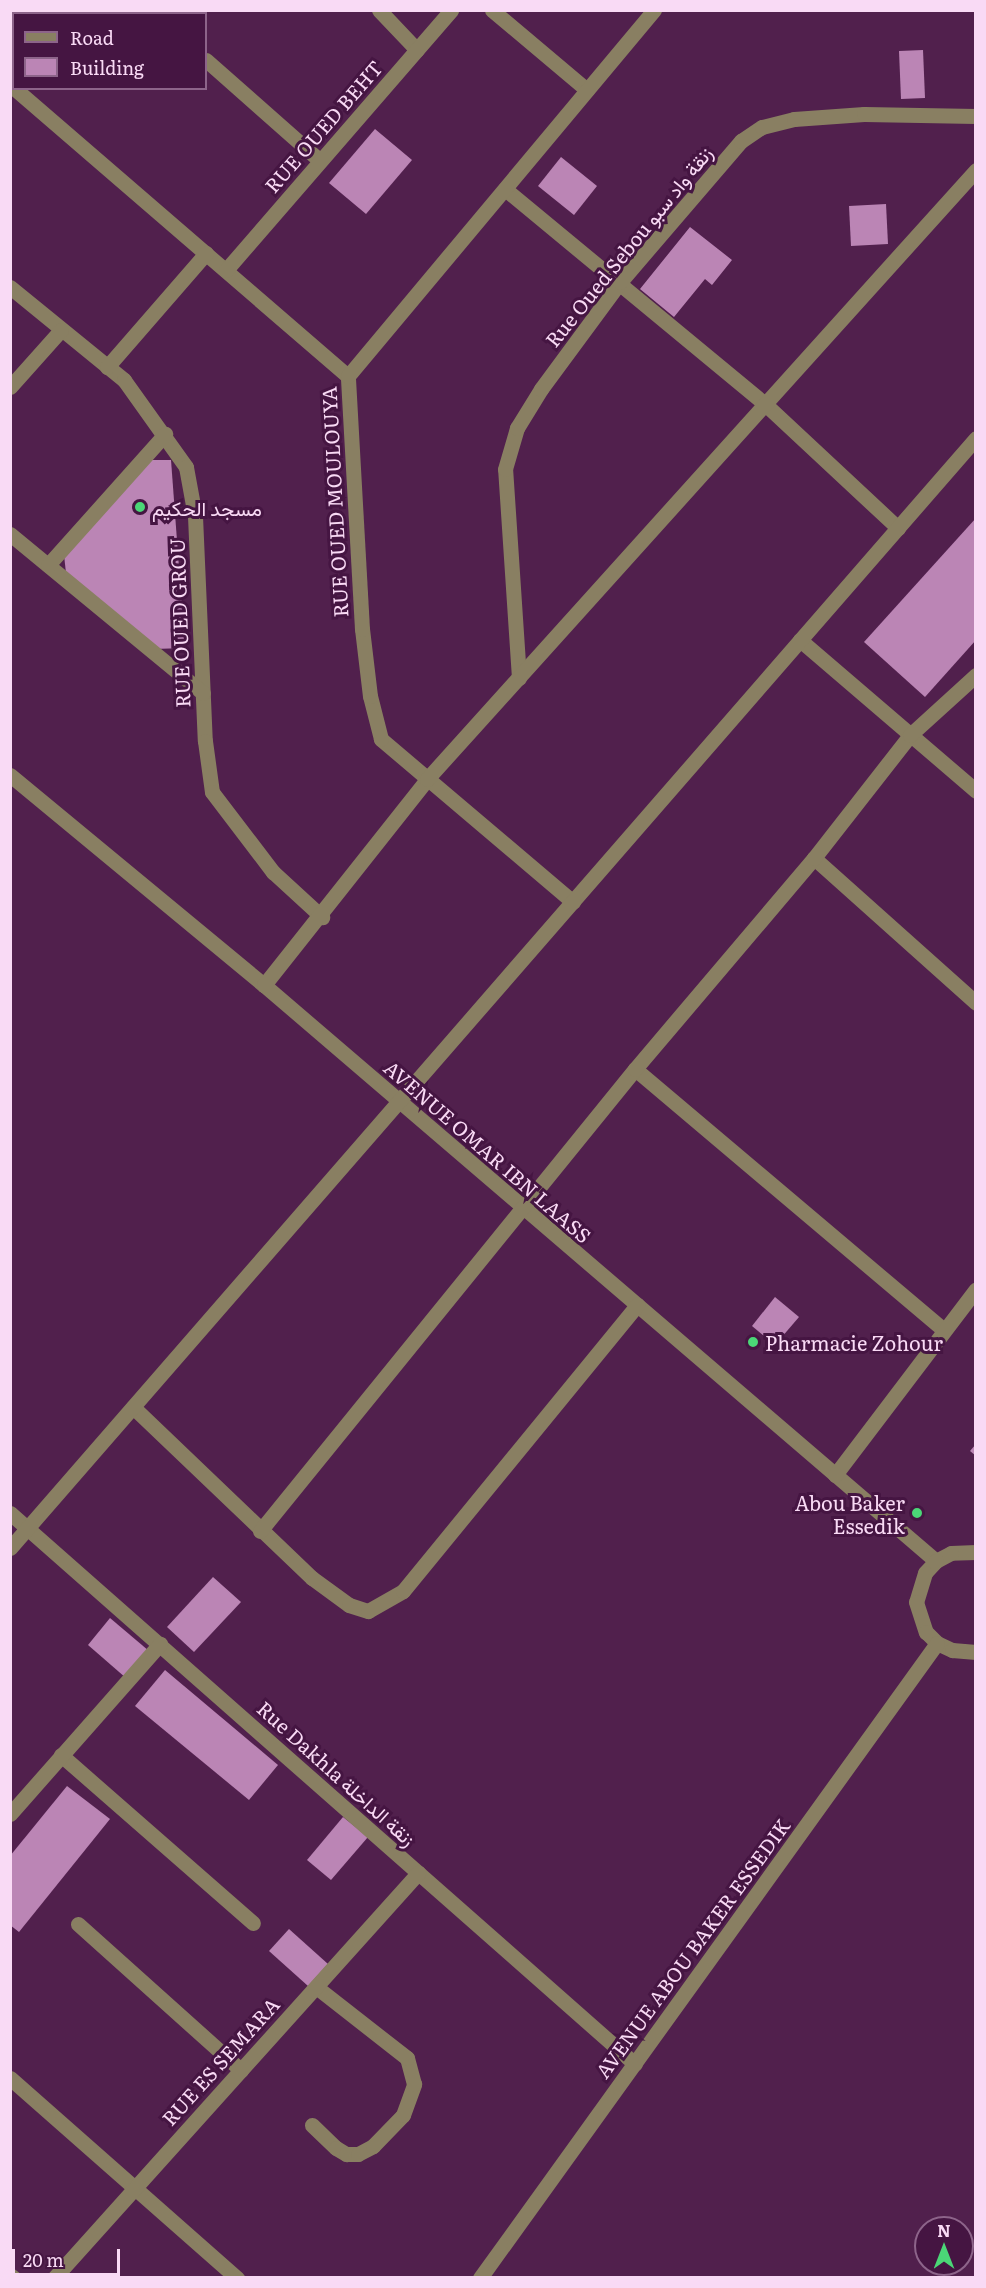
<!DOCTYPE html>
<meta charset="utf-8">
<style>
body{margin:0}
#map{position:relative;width:986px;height:2288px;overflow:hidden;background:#51204d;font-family:Literata,Vazirmatn,serif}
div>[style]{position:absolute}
.building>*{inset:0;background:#bb85b5}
.minor>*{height:15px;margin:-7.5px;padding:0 7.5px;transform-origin:7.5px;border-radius:7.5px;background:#897f62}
.dots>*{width:16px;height:16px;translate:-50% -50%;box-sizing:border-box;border:3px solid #451542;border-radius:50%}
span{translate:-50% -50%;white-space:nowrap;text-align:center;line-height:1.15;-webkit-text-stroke:6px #451542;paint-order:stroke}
.street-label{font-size:20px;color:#f9daf5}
.poi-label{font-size:20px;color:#f9daf5}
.left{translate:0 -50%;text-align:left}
.right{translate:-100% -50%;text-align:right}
.frame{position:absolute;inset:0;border:12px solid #f9daf5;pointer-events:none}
.legend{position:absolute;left:12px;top:12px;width:195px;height:78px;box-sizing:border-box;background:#451542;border:2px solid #8d648a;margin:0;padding:8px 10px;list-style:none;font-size:18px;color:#f9daf5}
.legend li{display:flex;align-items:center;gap:12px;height:30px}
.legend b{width:30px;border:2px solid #8d648a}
.north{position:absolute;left:914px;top:2216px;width:60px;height:60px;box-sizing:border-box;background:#451542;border:2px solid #8d648a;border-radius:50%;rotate:0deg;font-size:16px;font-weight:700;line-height:24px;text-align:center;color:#f9daf5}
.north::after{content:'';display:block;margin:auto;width:21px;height:27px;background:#4bd677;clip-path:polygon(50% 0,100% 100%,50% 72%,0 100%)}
.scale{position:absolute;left:12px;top:2249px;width:108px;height:27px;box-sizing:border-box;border:3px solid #f9daf5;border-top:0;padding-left:8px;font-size:18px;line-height:21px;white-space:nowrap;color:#f9daf5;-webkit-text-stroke:4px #451542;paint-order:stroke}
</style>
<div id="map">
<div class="building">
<div style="clip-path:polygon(923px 50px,925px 98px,901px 99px,899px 51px)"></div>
<div style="clip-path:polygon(375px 129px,412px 160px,366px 214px,329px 183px)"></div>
<div style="clip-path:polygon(561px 157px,597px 186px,574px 215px,538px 186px)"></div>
<div style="clip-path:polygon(886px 204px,888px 244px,851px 246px,849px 206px)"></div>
<div style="clip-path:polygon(690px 227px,732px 260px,712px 285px,705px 279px,674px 317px,640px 289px)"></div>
<div style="clip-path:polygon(146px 460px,171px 460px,185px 648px,154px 649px,66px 573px,64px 555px)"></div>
<div style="clip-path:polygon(976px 518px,976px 640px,925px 697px,864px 642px)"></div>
<div style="clip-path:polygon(775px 1297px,799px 1317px,775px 1345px,752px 1326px)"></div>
<div style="clip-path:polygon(976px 1444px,976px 1456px,970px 1451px)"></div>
<div style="clip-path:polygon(213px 1577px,241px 1602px,194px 1652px,167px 1627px)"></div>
<div style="clip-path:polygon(110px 1618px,149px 1651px,126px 1678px,88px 1645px)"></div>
<div style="clip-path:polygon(165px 1670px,278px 1765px,249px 1800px,135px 1706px)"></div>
<div style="clip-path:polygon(67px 1786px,110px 1819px,19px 1932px,10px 1925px,10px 1856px)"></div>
<div style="clip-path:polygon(343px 1817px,368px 1837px,331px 1880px,307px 1860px)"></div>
<div style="clip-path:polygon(289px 1929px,328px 1964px,308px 1986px,269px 1951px)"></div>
</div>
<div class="minor">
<div style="left:148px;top:10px;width:6px;rotate:45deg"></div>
<div style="left:379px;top:10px;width:55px;rotate:46.5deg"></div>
<div style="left:492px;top:10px;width:124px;rotate:40.1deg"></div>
<div style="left:206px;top:60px;width:152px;rotate:41.5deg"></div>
<div style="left:14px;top:88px;width:441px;rotate:40.8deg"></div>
<div style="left:505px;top:189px;width:337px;rotate:39.6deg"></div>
<div style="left:765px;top:404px;width:182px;rotate:43deg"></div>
<div style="left:226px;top:270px;width:344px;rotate:-49.1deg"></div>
<div style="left:10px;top:287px;width:147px;rotate:39.2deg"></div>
<div style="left:124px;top:380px;width:107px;rotate:54.5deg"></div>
<div style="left:186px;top:467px;width:50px;rotate:79.6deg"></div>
<div style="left:195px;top:516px;width:225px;rotate:87.5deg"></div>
<div style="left:205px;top:741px;width:51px;rotate:82.2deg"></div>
<div style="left:212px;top:792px;width:101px;rotate:52.7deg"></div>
<div style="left:273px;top:872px;width:67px;rotate:42.6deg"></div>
<div style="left:107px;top:367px;width:151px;rotate:-49deg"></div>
<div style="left:10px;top:387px;width:76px;rotate:-48.2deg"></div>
<div style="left:10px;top:534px;width:250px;rotate:39.5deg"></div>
<div style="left:48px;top:565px;width:176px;rotate:-48.2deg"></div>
<div style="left:800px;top:640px;width:232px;rotate:40.6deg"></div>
<div style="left:519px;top:678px;width:209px;rotate:-93.8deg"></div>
<div style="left:505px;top:469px;width:43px;rotate:-73.7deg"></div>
<div style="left:517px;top:428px;width:46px;rotate:-58.4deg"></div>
<div style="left:541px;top:389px;width:133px;rotate:-53.6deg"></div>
<div style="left:620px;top:282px;width:186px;rotate:-49.4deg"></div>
<div style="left:741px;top:141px;width:25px;rotate:-34deg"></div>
<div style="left:762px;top:127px;width:33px;rotate:-14deg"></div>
<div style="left:794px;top:119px;width:70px;rotate:-4.1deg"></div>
<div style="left:864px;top:114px;width:112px;rotate:1deg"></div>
<div style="left:10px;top:775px;width:330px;rotate:39.6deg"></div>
<div style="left:264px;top:985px;width:885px;rotate:40.6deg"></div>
<div style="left:814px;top:858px;width:217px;rotate:41.8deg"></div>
<div style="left:573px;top:902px;width:252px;rotate:-139.7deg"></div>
<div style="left:381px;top:739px;width:44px;rotate:-104.3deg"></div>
<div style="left:370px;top:696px;width:67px;rotate:-96.8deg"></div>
<div style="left:362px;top:629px;width:253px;rotate:-93.2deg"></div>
<div style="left:348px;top:376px;width:477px;rotate:-50.1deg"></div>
<div style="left:264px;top:985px;width:263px;rotate:-51.6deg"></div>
<div style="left:427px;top:779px;width:820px;rotate:-47.97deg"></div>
<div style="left:635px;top:1069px;width:404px;rotate:40.2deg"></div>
<div style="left:133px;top:1407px;width:248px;rotate:43.7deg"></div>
<div style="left:312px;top:1578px;width:46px;rotate:36.1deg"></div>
<div style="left:349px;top:1605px;width:20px;rotate:18deg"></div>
<div style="left:368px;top:1611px;width:40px;rotate:-29.7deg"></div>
<div style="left:403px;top:1591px;width:370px;rotate:-50.7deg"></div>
<div style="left:835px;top:1475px;width:233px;rotate:-52.8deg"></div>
<div style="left:10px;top:1513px;width:833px;rotate:41.4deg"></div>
<div style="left:260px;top:1531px;width:595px;rotate:-50.93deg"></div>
<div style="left:635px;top:1069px;width:277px;rotate:-49.7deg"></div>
<div style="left:814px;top:858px;width:156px;rotate:-52deg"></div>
<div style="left:910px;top:735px;width:89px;rotate:-42.3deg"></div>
<div style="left:10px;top:1548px;width:1471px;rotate:-48.97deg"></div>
<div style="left:976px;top:1552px;width:25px;rotate:178deg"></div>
<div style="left:951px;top:1553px;width:17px;rotate:152deg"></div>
<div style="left:936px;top:1561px;width:16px;rotate:133deg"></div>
<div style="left:925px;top:1573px;width:30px;rotate:107deg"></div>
<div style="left:916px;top:1602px;width:32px;rotate:72deg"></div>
<div style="left:926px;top:1632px;width:16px;rotate:45deg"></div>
<div style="left:937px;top:1643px;width:17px;rotate:25deg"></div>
<div style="left:952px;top:1650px;width:24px;rotate:5deg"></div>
<div style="left:61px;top:1755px;width:255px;rotate:41.2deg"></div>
<div style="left:10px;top:1814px;width:227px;rotate:-48.6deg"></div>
<div style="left:78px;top:1924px;width:219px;rotate:41.9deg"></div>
<div style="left:10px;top:2078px;width:303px;rotate:41.4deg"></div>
<div style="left:312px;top:2125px;width:33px;rotate:44deg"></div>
<div style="left:336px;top:2148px;width:12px;rotate:31deg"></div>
<div style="left:346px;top:2154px;width:12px"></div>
<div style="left:358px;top:2154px;width:17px;rotate:-28deg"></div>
<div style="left:373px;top:2146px;width:43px;rotate:-45.9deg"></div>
<div style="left:403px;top:2115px;width:33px;rotate:-70deg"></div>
<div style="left:414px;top:2084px;width:27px;rotate:-105deg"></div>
<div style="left:407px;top:2058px;width:115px;rotate:-142deg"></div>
<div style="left:10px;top:2275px;width:5px;rotate:37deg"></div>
<div style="left:54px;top:2278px;width:545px;rotate:-48.05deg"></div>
<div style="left:480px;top:2278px;width:782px;rotate:-54.26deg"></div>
</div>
<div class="dots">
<div style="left:140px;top:507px;background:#4bd677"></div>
<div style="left:753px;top:1342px;background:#4bd677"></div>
<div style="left:917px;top:1513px;background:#4bd677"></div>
</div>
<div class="street-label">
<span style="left:323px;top:126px;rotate:-49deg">RUE OUED BEHT</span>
<span style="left:628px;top:246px;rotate:-51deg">Rue Oued Sebou زنقة واد سبو</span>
<span style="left:334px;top:502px;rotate:-93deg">RUE OUED MOULOUYA</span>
<span style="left:179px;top:623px;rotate:-92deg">RUE OUED GROU</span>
<span style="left:488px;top:1151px;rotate:41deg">AVENUE OMAR IBN LAASS</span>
<span style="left:337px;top:1773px;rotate:42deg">Rue Dakhla زنقة الداخلة</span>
<span style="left:692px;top:1948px;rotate:-54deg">AVENUE ABOU BAKER ESSEDIK</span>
<span style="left:220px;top:2061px;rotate:-48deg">RUE ES SEMARA</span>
</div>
<div class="poi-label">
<span class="left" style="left:152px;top:507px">مسجد الحكيم</span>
<span class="left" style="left:765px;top:1342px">Pharmacie Zohour</span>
<span class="right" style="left:905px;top:1514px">Abou Baker<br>Essedik</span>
</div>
<div class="frame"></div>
<ul class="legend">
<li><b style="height:8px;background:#897f62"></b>Road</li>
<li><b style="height:16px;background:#bb85b5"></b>Building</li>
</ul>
<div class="north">N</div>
<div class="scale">20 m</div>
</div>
